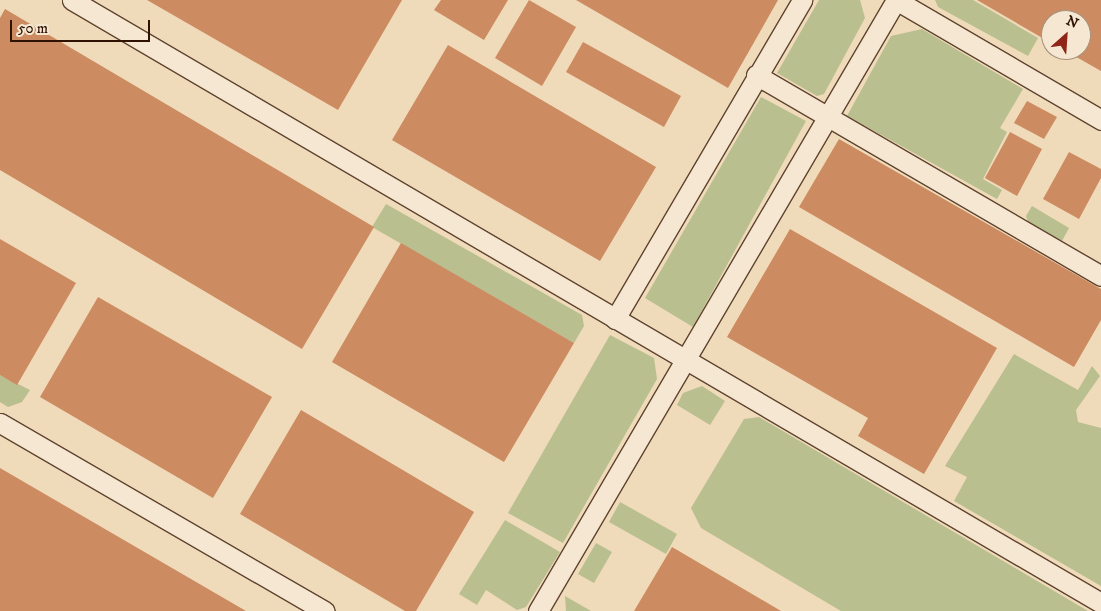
<!DOCTYPE html>
<style>
body{margin:0}
#map{position:relative;width:1101px;height:611px;overflow:hidden;background:#efdab9;font-family:"IM FELL DW Pica",serif}
div>[style]{position:absolute}
.green>*{inset:0;background:#babf8f}
.building>*{inset:0;background:#cd8b61}
.roads{filter:drop-shadow(1px 0 #604430) drop-shadow(-1px 0 #604430) drop-shadow(0 1px #604430) drop-shadow(0 -1px #604430)}
.minor>*{height:19px;margin:-9.5px;padding:0 9.5px;transform-origin:9.5px;border-radius:9.5px;background:#f5e7d2}
span{translate:-50% -50%;white-space:nowrap;text-align:center;line-height:1.15;-webkit-text-stroke:4px #f5e7d2;paint-order:stroke}
.north{position:absolute;left:1041px;top:10px;width:50px;height:50px;box-sizing:border-box;background:#f5e7d2;border:1px solid #a6927f;border-radius:50%;rotate:26deg;font-size:14px;font-weight:700;line-height:20px;text-align:center;color:#301202}
.north::after{content:'';display:block;margin:auto;width:18px;height:22px;background:#8f2418;clip-path:polygon(50% 0,100% 100%,50% 72%,0 100%)}
.scale{position:absolute;left:10px;top:20px;width:140px;height:22px;box-sizing:border-box;border:2px solid #301202;border-top:0;padding-left:6px;font-size:15px;line-height:18px;white-space:nowrap;color:#301202;-webkit-text-stroke:4px #f5e7d2;paint-order:stroke}
</style>
<div id="map">
<div class="green">
<div style="clip-path:polygon(819px 0,860px 0,865px 18px,824px 94px,817px 96px,777px 73px)"></div>
<div style="clip-path:polygon(935px 0,973px 0,1038px 38px,1028px 56px,938px 7px)"></div>
<div style="clip-path:polygon(922px 29px,1023px 89px,1000px 128px,1007px 132px,983px 179px,1002px 190px,997px 199px,847px 116px,891px 36px)"></div>
<div style="clip-path:polygon(761px 97px,806px 121px,693px 327px,645px 298px)"></div>
<div style="clip-path:polygon(386px 204px,582px 315px,584px 326px,574px 343px,372px 227px)"></div>
<div style="clip-path:polygon(1032px 206px,1069px 228px,1062px 241px,1028px 222px,1026px 216px)"></div>
<div style="clip-path:polygon(610px 335px,654px 358px,657px 379px,563px 543px,508px 513px)"></div>
<div style="clip-path:polygon(1014px 354px,1078px 390px,1092px 366px,1100px 376px,1076px 410px,1078px 422px,1101px 428px,1101px 586px,954px 501px,967px 477px,945px 466px)"></div>
<div style="clip-path:polygon(0 375px,30px 390px,22px 402px,8px 407px,0 402px)"></div>
<div style="clip-path:polygon(702px 386px,725px 401px,710px 425px,677px 405px,683px 393px)"></div>
<div style="clip-path:polygon(759px 417px,1088px 611px,841px 611px,701px 528px,691px 508px,744px 419px)"></div>
<div style="clip-path:polygon(620px 502px,677px 534px,666px 554px,609px 522px)"></div>
<div style="clip-path:polygon(505px 520px,560px 552px,526px 607px,517px 610px,486px 590px,477px 605px,459px 594px)"></div>
<div style="clip-path:polygon(596px 543px,612px 552px,594px 583px,578px 574px)"></div>
<div style="clip-path:polygon(565px 596px,591px 611px,566px 611px)"></div>
</div>
<div class="building">
<div style="clip-path:polygon(147px 0,402px 0,338px 110px)"></div>
<div style="clip-path:polygon(441px 0,508px 0,484px 40px,434px 10px)"></div>
<div style="clip-path:polygon(529px 0,576px 27px,542px 86px,495px 58px)"></div>
<div style="clip-path:polygon(576px 0,778px 0,728px 88px)"></div>
<div style="clip-path:polygon(977px 0,1101px 0,1101px 71px,1064px 50px,1081px 50px,1081px 20px,1051px 20px,1051px 43px)"></div>
<div style="clip-path:polygon(5px 9px,374px 227px,302px 349px,0 170px,0 18px)"></div>
<div style="clip-path:polygon(583px 42px,681px 96px,664px 127px,566px 72px)"></div>
<div style="clip-path:polygon(448px 45px,656px 167px,600px 261px,392px 140px)"></div>
<div style="clip-path:polygon(1027px 101px,1057px 117px,1044px 139px,1014px 123px)"></div>
<div style="clip-path:polygon(1010px 132px,1042px 149px,1017px 196px,985px 178px)"></div>
<div style="clip-path:polygon(839px 139px,1101px 289px,1101px 320px,1074px 367px,799px 207px)"></div>
<div style="clip-path:polygon(1069px 152px,1101px 169px,1101px 178px,1079px 219px,1043px 199px)"></div>
<div style="clip-path:polygon(790px 229px,997px 348px,924px 474px,858px 436px,868px 418px,727px 337px)"></div>
<div style="clip-path:polygon(0 239px,76px 283px,17px 385px,0 375px)"></div>
<div style="clip-path:polygon(401px 243px,574px 343px,504px 462px,332px 362px)"></div>
<div style="clip-path:polygon(98px 297px,272px 397px,213px 498px,40px 397px)"></div>
<div style="clip-path:polygon(301px 410px,474px 512px,416px 611px,405px 611px,240px 514px)"></div>
<div style="clip-path:polygon(0 468px,246px 611px,0 611px)"></div>
<div style="clip-path:polygon(672px 547px,781px 611px,634px 611px)"></div>
</div>
<div class="roads">
<div class="minor">
<div style="left:72px;top:0;width:1193px;rotate:30.37deg"></div>
<div style="left:896px;top:0;width:238px;rotate:30.3deg"></div>
<div style="left:756px;top:75px;width:399px;rotate:30.2deg"></div>
<div style="left:615px;top:319px;width:370px;rotate:-59.6deg"></div>
<div style="left:0;top:423px;width:375px;rotate:30.1deg"></div>
<div style="left:538px;top:611px;width:708px;rotate:-59.63deg"></div>
</div>
</div>
<div class="north">N</div>
<div class="scale">50 m</div>
</div>
